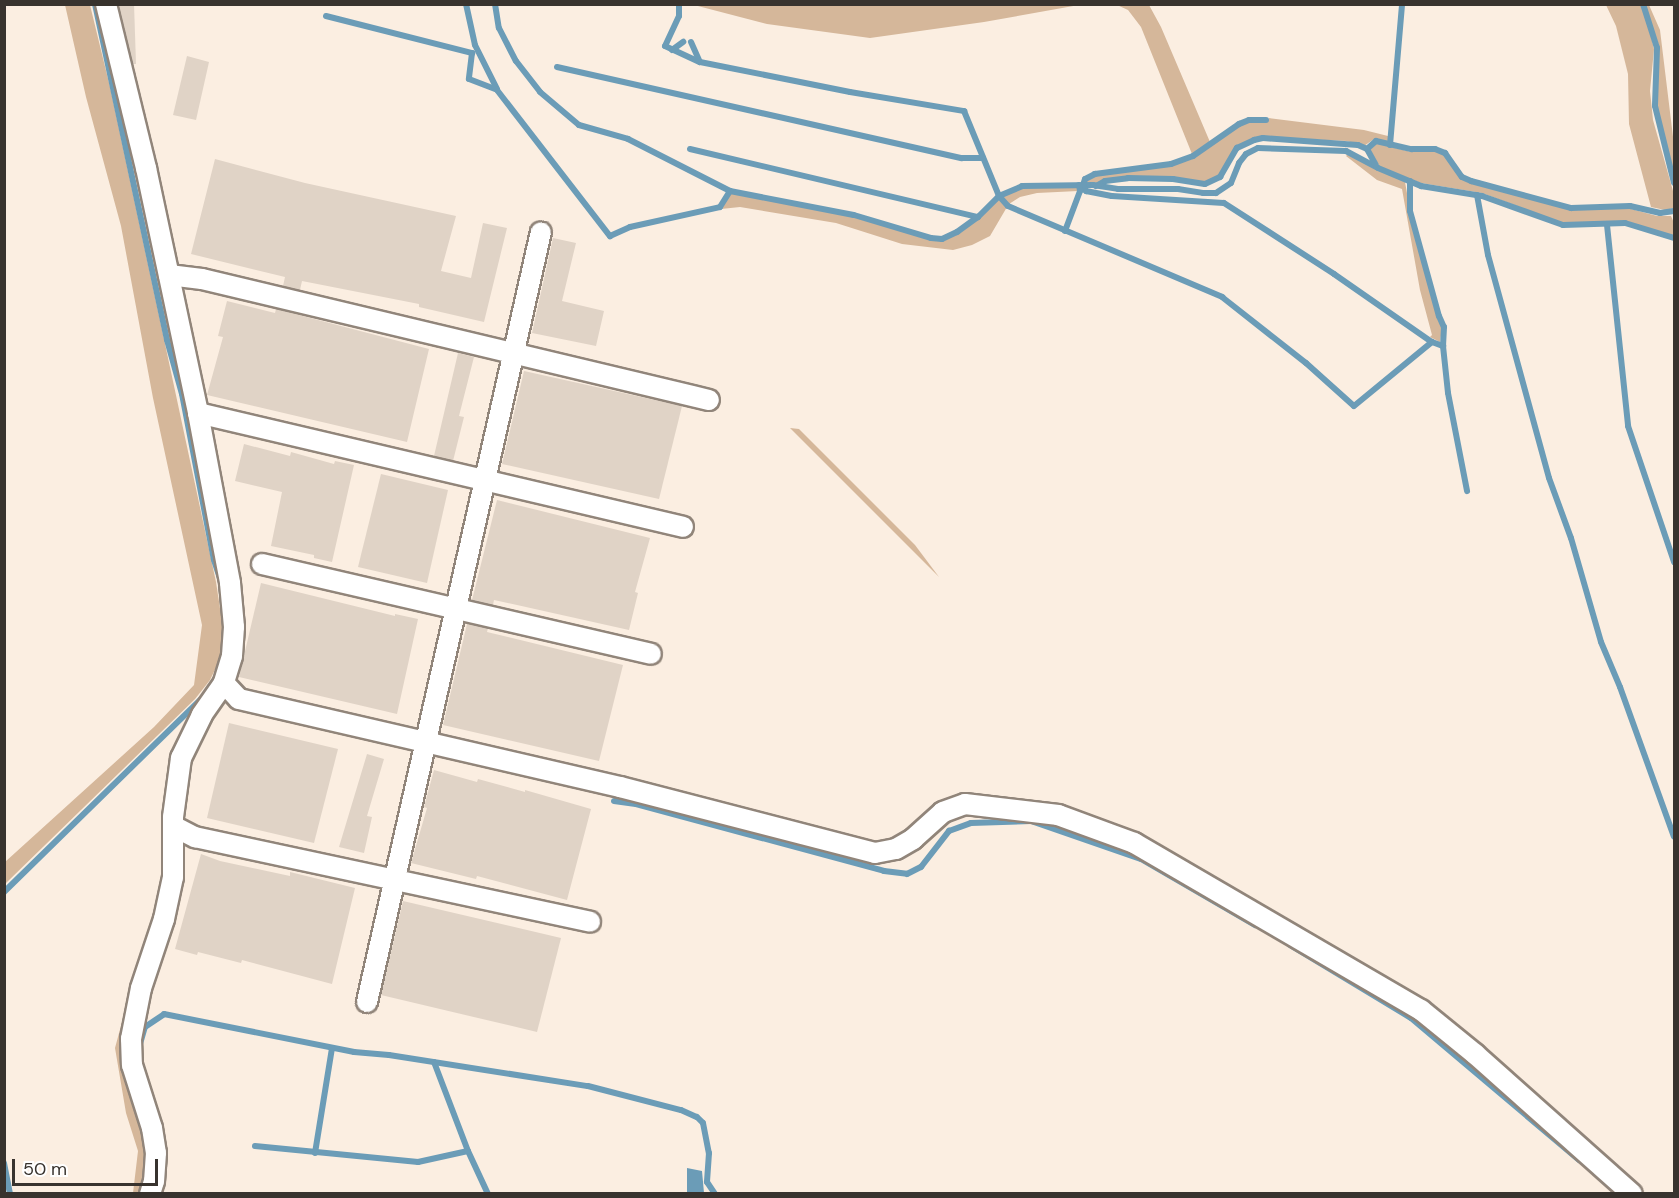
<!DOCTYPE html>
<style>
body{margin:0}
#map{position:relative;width:1679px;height:1198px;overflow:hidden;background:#fbeee1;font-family:"DM Sans",sans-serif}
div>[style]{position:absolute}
.green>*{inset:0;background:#d5b79a}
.water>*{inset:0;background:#6b9cb7}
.stream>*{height:6px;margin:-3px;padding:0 3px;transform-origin:3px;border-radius:3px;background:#6b9cb7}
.building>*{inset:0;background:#e0d3c6}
.roads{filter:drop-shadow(2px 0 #91857a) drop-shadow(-2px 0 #91857a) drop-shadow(0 2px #91857a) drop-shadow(0 -2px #91857a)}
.minor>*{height:20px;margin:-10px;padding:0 10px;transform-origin:10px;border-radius:10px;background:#fff}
span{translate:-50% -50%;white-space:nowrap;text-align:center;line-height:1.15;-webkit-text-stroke:6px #fff;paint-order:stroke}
.frame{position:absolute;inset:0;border:6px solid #38332e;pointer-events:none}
.scale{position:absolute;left:12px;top:1159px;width:146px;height:27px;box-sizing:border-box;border:3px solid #38332e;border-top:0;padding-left:8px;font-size:18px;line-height:21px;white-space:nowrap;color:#38332e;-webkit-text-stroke:4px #fff;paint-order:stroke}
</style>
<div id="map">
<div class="green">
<div style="clip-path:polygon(65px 5px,90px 5px,110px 87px,216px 582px,223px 628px,222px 655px,210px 680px,195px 699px,5px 884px,5px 862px,154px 727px,194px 685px,202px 625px,153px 398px,121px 226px,86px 97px)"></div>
<div style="clip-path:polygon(694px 5px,1079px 5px,984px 22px,870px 38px,767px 24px)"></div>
<div style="clip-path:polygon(1117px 5px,1149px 5px,1161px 27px,1210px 142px,1192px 154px,1141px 27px,1128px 10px)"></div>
<div style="clip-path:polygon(1606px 5px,1641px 5px,1647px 19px,1654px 49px,1650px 91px,1653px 120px,1673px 191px,1674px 208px,1665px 210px,1651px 207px,1629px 124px,1628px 74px,1616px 26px)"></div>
<div style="clip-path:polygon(1645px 5px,1649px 5px,1660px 30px,1674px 145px,1674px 174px,1657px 105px,1659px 46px)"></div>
<div style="clip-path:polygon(1269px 118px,1364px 130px,1388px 136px,1389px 143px,1374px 139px,1364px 146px,1347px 141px,1261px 137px,1236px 147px,1219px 176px,1204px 183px,1173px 178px,1127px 177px,1104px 180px,1097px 185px,1085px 184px,1086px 180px,1095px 176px,1171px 165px,1194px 157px,1239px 125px,1249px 122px,1267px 122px)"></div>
<div style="clip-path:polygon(1376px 143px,1411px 152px,1435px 151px,1444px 155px,1462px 179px,1570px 209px,1631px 209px,1657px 216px,1671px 216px,1674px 223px,1674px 236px,1624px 221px,1563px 223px,1482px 193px,1421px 183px,1380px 167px,1370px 150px)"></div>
<div style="clip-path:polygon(1348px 154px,1405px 182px,1414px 232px,1442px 328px,1440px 342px,1430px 337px,1432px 335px,1420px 290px,1402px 189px,1377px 180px,1346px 156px)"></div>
<div style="clip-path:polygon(1023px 187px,1077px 187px,1078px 191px,1037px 193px,1020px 197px,1009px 204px,1002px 197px)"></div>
<div style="clip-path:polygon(731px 193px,853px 217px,931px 240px,942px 241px,958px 234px,980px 218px,999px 198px,1007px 207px,990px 236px,972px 245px,953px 250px,902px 244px,836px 223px,740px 207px,721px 209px)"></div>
<div style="clip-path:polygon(790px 428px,799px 429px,915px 545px,939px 577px)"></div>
<div style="clip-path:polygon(132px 985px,125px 1041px,125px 1078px,143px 1139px,146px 1160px,142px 1193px,133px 1193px,138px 1151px,126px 1113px,115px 1048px)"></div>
</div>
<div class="water">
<div style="clip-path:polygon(687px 1168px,702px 1171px,704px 1193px,687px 1193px)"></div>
</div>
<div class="stream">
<div style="left:95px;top:4px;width:344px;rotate:77.9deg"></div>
<div style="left:167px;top:340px;width:56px;rotate:74.5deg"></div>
<div style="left:182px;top:394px;width:169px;rotate:79.1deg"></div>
<div style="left:214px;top:560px;width:23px;rotate:72deg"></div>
<div style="left:466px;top:4px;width:42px;rotate:77.6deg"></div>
<div style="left:475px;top:45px;width:49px;rotate:63.4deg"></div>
<div style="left:495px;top:4px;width:24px;rotate:81deg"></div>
<div style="left:499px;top:28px;width:37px;rotate:63deg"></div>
<div style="left:516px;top:61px;width:39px;rotate:52deg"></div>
<div style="left:540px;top:92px;width:51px;rotate:40.2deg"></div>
<div style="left:579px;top:125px;width:51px;rotate:15.9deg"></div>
<div style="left:628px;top:139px;width:114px;rotate:27deg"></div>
<div style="left:730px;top:191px;width:126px;rotate:11deg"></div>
<div style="left:854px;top:215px;width:80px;rotate:16.6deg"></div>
<div style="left:931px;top:238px;width:11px;rotate:5deg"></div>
<div style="left:942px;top:239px;width:17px;rotate:-25deg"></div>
<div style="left:957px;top:232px;width:26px;rotate:-36deg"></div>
<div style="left:978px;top:217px;width:30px;rotate:-45deg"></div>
<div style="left:999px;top:196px;width:25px;rotate:-23deg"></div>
<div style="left:1022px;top:186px;width:71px;rotate:-0.8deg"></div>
<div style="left:1093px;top:185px;width:25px;rotate:9deg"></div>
<div style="left:1118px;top:189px;width:60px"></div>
<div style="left:1178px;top:189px;width:25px;rotate:9deg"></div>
<div style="left:1203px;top:193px;width:13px"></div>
<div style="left:1216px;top:193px;width:18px;rotate:-34deg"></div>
<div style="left:1231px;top:183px;width:22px;rotate:-68deg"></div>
<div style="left:1239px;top:163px;width:11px;rotate:-52deg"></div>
<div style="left:1246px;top:154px;width:13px;rotate:-27deg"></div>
<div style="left:1258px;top:148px;width:88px;rotate:2deg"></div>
<div style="left:1346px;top:151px;width:36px;rotate:28deg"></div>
<div style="left:1378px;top:168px;width:47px;rotate:22.7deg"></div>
<div style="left:1421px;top:186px;width:62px;rotate:9.3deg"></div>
<div style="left:1482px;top:196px;width:86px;rotate:19.7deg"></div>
<div style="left:1563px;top:225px;width:62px;rotate:-1.8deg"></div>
<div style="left:1625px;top:223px;width:51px;rotate:17deg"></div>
<div style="left:679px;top:4px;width:12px;rotate:90deg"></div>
<div style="left:679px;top:16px;width:33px;rotate:115deg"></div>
<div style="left:665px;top:46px;width:38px;rotate:25deg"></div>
<div style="left:700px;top:62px;width:153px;rotate:11.3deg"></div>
<div style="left:850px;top:92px;width:116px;rotate:9.5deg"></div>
<div style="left:964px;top:111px;width:92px;rotate:67.6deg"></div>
<div style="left:999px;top:196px;width:13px;rotate:48deg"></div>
<div style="left:1008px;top:206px;width:233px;rotate:23deg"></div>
<div style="left:1222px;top:297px;width:107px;rotate:38.2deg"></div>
<div style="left:1306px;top:363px;width:64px;rotate:41.9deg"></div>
<div style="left:1354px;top:406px;width:101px;rotate:-39.4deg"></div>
<div style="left:1643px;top:4px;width:46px;rotate:72.3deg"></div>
<div style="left:1657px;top:48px;width:58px;rotate:92deg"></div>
<div style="left:1655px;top:106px;width:79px;rotate:76.1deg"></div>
<div style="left:326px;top:16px;width:151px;rotate:14.2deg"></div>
<div style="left:472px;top:53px;width:26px;rotate:97deg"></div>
<div style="left:469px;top:79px;width:30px;rotate:21deg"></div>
<div style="left:497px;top:90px;width:185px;rotate:52.3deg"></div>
<div style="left:610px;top:236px;width:22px;rotate:-24deg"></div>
<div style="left:630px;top:227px;width:92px;rotate:-12.5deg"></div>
<div style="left:720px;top:207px;width:19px;rotate:-58deg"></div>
<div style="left:691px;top:42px;width:22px;rotate:66deg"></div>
<div style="left:672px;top:50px;width:14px;rotate:-36deg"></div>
<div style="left:557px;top:67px;width:415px;rotate:12.7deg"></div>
<div style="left:962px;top:158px;width:21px"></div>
<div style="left:1266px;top:120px;width:17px;rotate:180deg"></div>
<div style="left:1249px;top:120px;width:11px;rotate:158deg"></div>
<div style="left:1239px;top:124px;width:56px;rotate:145.2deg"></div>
<div style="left:1193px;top:156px;width:23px;rotate:160deg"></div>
<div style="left:1171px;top:164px;width:77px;rotate:172.5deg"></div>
<div style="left:1095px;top:174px;width:11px;rotate:153deg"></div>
<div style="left:1085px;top:179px;width:6px;rotate:108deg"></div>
<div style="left:1083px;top:185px;width:7px;rotate:63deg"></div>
<div style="left:1086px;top:191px;width:26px;rotate:11deg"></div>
<div style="left:1112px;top:196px;width:112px;rotate:3.6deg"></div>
<div style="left:1224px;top:203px;width:131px;rotate:32.8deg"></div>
<div style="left:1334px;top:274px;width:119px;rotate:34.8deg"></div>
<div style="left:1432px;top:342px;width:12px;rotate:20deg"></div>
<div style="left:1390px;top:145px;width:142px;rotate:-85.1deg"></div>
<div style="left:690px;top:149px;width:296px;rotate:13.3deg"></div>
<div style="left:1367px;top:149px;width:12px;rotate:-42deg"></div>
<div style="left:1376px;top:141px;width:37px;rotate:13deg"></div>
<div style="left:1412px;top:149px;width:23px"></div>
<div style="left:1435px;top:149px;width:11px;rotate:22deg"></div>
<div style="left:1445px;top:153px;width:29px;rotate:55deg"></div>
<div style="left:1462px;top:177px;width:10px;rotate:24deg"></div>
<div style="left:1471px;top:181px;width:104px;rotate:15.1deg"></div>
<div style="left:1571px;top:208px;width:59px;rotate:-1.9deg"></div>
<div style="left:1630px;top:206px;width:31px;rotate:13deg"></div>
<div style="left:1660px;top:213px;width:14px;rotate:-8deg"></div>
<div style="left:1410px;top:181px;width:30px;rotate:90deg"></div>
<div style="left:1410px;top:211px;width:109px;rotate:74.6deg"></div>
<div style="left:1439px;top:316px;width:12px;rotate:66deg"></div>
<div style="left:1444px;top:327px;width:19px;rotate:93deg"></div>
<div style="left:1443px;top:346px;width:47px;rotate:83.9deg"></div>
<div style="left:1448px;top:393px;width:100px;rotate:79deg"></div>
<div style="left:1096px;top:186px;width:10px;rotate:-29deg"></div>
<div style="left:1105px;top:181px;width:23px;rotate:-7deg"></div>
<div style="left:1128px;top:178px;width:45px;rotate:1.3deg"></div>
<div style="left:1173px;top:179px;width:32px;rotate:9deg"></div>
<div style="left:1205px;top:184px;width:17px;rotate:-25deg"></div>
<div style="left:1220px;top:177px;width:34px;rotate:-60deg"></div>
<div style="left:1237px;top:148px;width:19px;rotate:-25deg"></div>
<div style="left:1254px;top:140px;width:9px;rotate:-13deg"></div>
<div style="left:1263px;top:138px;width:95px;rotate:4.2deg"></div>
<div style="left:1358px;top:145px;width:10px;rotate:24deg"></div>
<div style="left:1367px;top:149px;width:18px;rotate:61deg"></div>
<div style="left:1477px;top:195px;width:61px;rotate:79.6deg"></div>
<div style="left:1488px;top:255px;width:231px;rotate:74.7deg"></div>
<div style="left:1549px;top:478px;width:64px;rotate:69.9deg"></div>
<div style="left:1571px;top:538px;width:108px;rotate:73.9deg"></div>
<div style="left:1601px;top:642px;width:49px;rotate:67.1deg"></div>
<div style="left:1620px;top:687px;width:159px;rotate:70.2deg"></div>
<div style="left:1607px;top:225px;width:202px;rotate:84deg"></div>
<div style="left:1628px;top:426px;width:144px;rotate:71.3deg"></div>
<div style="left:1065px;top:231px;width:43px;rotate:-69.4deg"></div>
<div style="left:1080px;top:191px;width:6px;rotate:-99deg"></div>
<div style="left:614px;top:801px;width:22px;rotate:8deg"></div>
<div style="left:636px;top:804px;width:257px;rotate:15.1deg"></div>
<div style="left:884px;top:871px;width:23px;rotate:7deg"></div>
<div style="left:907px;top:874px;width:16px;rotate:-27deg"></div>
<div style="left:921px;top:867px;width:46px;rotate:-52.1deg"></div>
<div style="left:949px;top:831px;width:23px;rotate:-20deg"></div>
<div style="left:971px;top:823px;width:60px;rotate:-1.9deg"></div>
<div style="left:1031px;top:821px;width:116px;rotate:19.1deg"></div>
<div style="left:1141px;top:859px;width:132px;rotate:30.1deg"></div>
<div style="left:4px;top:892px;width:279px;rotate:-44.4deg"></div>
<div style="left:1290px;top:945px;width:141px;rotate:31.1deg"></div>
<div style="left:1411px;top:1018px;width:220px;rotate:40.2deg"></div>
<div style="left:140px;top:1044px;width:18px;rotate:-74deg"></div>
<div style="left:145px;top:1027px;width:23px;rotate:-34deg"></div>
<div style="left:164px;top:1014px;width:194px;rotate:11.3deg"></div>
<div style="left:354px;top:1052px;width:35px;rotate:5deg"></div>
<div style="left:389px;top:1055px;width:201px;rotate:8.9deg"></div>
<div style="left:588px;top:1086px;width:96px;rotate:14.5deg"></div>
<div style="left:681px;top:1110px;width:17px;rotate:24deg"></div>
<div style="left:697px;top:1117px;width:8px;rotate:45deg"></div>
<div style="left:703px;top:1123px;width:31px;rotate:79deg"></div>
<div style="left:709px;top:1153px;width:29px;rotate:94deg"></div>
<div style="left:707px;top:1182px;width:14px;rotate:56deg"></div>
<div style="left:434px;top:1062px;width:95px;rotate:69.1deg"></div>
<div style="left:468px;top:1151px;width:47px;rotate:65.1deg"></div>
<div style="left:255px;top:1146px;width:164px;rotate:5.6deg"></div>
<div style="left:418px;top:1162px;width:51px;rotate:-12.4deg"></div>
<div style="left:315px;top:1153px;width:106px;rotate:-80.8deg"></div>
<div style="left:4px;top:1163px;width:32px;rotate:79deg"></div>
</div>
<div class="building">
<div style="clip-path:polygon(134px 4px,136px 64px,133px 64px,119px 6px)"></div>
<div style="clip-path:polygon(187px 56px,209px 62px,196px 120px,173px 115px)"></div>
<div style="clip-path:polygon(215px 159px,305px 183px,456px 216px,441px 271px,471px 278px,483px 223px,507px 228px,484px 322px,419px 307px,419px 304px,302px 281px,300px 290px,283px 286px,285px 277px,191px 254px)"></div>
<div style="clip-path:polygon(553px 238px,576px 243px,562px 301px,604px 311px,596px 346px,532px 333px)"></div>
<div style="clip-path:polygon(227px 301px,275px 313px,276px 309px,429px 349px,407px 442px,207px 395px,223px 337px,218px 336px)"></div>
<div style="clip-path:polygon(458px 353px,474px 357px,459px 416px,464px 417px,453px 461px,434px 456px)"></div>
<div style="clip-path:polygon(524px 371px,682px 406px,659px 499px,502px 464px)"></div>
<div style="clip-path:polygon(244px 444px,290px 456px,291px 452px,334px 464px,335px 461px,354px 465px,332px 562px,314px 558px,314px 555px,271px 546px,282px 492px,235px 481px)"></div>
<div style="clip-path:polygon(381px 474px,448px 490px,427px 583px,358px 567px)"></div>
<div style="clip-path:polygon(497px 500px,650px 538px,635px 592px,638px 593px,629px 630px,494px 600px,493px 605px,472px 600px)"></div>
<div style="clip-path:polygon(261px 583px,395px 616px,395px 614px,418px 619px,397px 714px,239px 677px)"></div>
<div style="clip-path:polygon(467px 624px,488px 628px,487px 632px,623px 665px,599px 761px,443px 725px)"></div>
<div style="clip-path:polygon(229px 723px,338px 749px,314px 843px,207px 818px)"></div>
<div style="clip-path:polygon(367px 754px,384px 759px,367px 816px,372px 817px,364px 853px,339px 847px)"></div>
<div style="clip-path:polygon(434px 770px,477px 782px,478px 779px,525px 792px,525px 790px,591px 809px,567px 900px,477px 876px,476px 879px,411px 863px,427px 808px,424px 807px)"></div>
<div style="clip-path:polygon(201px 854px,220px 861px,290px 876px,290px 872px,355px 888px,332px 984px,242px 960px,241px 963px,198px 952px,197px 955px,175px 949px)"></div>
<div style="clip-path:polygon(403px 901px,561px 938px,537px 1032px,381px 995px)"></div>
</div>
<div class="roads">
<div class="minor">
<div style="left:106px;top:4px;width:169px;rotate:76.3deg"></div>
<div style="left:146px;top:168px;width:250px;rotate:78deg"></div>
<div style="left:198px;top:413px;width:173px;rotate:79.3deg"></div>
<div style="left:230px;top:583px;width:44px;rotate:84.8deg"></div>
<div style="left:234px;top:627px;width:29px;rotate:94deg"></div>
<div style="left:232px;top:656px;width:28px;rotate:107deg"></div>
<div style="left:224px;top:683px;width:39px;rotate:125deg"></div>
<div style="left:202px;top:715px;width:48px;rotate:116deg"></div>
<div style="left:181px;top:758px;width:60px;rotate:97.7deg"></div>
<div style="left:173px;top:817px;width:60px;rotate:90deg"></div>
<div style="left:173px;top:877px;width:43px;rotate:102.1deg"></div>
<div style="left:164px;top:919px;width:73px;rotate:108.4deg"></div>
<div style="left:141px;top:988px;width:52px;rotate:101.1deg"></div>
<div style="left:131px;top:1039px;width:26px;rotate:88deg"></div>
<div style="left:132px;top:1065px;width:66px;rotate:72.4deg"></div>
<div style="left:152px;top:1128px;width:25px;rotate:81deg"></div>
<div style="left:156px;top:1153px;width:28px;rotate:94deg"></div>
<div style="left:154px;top:1181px;width:14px;rotate:107deg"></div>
<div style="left:169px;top:275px;width:33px;rotate:7deg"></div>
<div style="left:202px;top:279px;width:521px;rotate:13.42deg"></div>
<div style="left:198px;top:413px;width:498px;rotate:13.2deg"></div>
<div style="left:262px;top:564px;width:399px;rotate:13deg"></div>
<div style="left:224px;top:683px;width:22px;rotate:47deg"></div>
<div style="left:239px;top:699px;width:391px;rotate:13deg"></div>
<div style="left:620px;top:787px;width:263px;rotate:14.5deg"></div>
<div style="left:875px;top:853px;width:21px;rotate:-11deg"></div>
<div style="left:896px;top:849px;width:20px;rotate:-30deg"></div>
<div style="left:913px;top:839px;width:40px;rotate:-42deg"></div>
<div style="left:943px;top:812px;width:23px;rotate:-20deg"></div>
<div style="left:965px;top:804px;width:94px;rotate:6.7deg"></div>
<div style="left:1058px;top:815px;width:81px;rotate:20.2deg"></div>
<div style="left:1134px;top:843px;width:332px;rotate:30.2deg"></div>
<div style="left:1421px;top:1010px;width:70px;rotate:39.2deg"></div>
<div style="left:1475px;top:1054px;width:210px;rotate:41.7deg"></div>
<div style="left:173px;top:826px;width:25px;rotate:27deg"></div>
<div style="left:195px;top:837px;width:404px;rotate:12.1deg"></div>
<div style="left:367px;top:1002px;width:789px;rotate:-77.27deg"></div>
</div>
</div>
<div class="frame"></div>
<div class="scale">50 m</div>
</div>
